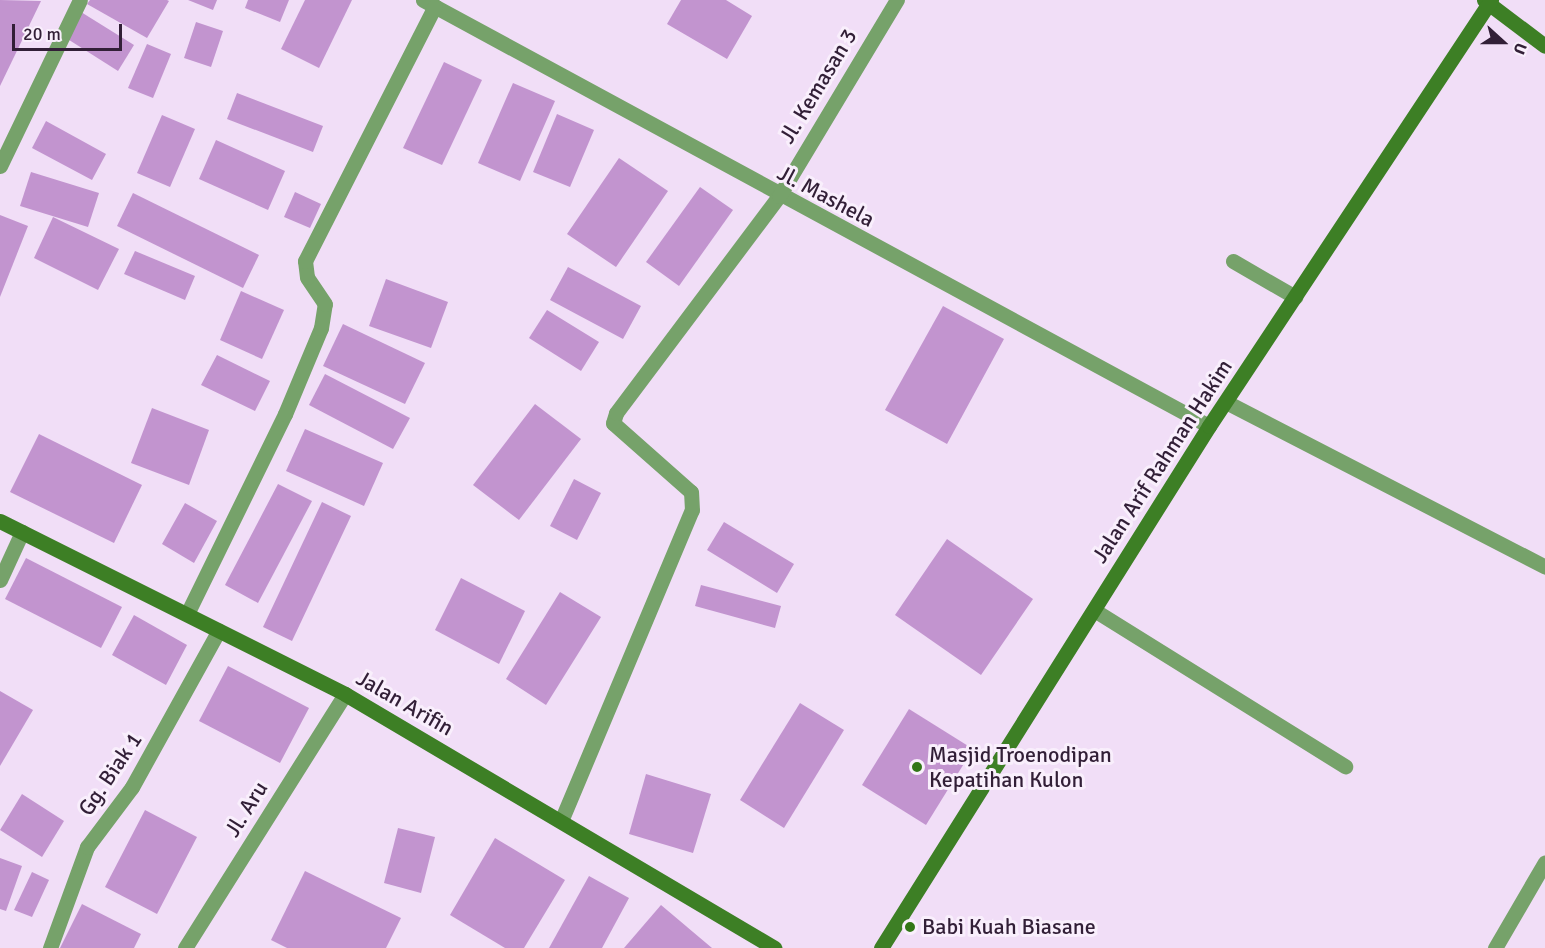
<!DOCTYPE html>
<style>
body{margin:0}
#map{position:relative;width:1545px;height:948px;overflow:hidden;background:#f1def7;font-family:Signika,sans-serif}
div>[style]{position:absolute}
.building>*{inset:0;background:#c294cf}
.lane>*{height:15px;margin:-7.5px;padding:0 7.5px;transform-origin:7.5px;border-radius:7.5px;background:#76a26a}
.street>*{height:15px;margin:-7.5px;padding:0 7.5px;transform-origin:7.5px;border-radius:7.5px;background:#76a26a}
.secondary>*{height:15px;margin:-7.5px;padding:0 7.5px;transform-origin:7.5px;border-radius:7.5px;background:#3d7f25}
.dots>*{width:16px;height:16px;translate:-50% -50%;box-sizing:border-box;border:3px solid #f9effc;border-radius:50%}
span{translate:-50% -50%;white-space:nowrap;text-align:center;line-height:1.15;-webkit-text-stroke:6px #f9effc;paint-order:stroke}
.street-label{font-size:22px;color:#321f37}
.poi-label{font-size:22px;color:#321f37}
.left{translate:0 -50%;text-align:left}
.north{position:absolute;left:1473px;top:12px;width:60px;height:60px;-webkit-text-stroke:4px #f9effc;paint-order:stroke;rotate:111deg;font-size:16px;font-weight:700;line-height:24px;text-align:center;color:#321f37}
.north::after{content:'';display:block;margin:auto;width:21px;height:27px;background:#321f37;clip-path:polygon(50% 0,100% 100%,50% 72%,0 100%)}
.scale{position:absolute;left:12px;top:24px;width:110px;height:27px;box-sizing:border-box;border:3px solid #321f37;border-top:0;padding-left:8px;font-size:18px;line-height:21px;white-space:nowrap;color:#321f37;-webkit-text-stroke:4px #f9effc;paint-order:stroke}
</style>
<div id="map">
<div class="building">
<div style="clip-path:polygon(0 0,41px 1px,0 86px)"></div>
<div style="clip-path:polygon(90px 0,167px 0,169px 1px,147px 38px,87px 4px)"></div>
<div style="clip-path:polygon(188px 0,217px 0,213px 10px)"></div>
<div style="clip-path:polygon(248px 0,289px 0,280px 22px,245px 8px)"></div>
<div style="clip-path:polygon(305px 0,352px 0,319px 68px,281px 49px)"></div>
<div style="clip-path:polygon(681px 0,726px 0,752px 16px,727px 59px,667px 24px)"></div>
<div style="clip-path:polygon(81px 12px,134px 45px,118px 71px,66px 38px)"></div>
<div style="clip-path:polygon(196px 22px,223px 31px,211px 67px,184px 58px)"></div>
<div style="clip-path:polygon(147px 44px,171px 54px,153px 98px,128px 88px)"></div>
<div style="clip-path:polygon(444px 62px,482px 80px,442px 165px,403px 148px)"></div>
<div style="clip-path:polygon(513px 83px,555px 101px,520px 181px,478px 163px)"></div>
<div style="clip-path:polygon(237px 93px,323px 126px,313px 152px,227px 119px)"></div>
<div style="clip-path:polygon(557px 114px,594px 130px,570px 187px,533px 172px)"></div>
<div style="clip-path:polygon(162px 115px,195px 129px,170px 187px,137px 173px)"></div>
<div style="clip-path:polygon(46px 121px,106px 154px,92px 180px,32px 148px)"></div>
<div style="clip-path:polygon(216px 140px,285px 171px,268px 210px,199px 179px)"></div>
<div style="clip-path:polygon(619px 158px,668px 191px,616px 267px,567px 234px)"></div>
<div style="clip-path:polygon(31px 172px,99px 193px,88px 227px,20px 206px)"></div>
<div style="clip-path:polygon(700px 187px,733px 210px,679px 286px,646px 262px)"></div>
<div style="clip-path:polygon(295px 192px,321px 204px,310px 228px,284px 217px)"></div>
<div style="clip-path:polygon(133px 193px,259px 255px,243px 288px,117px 226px)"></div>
<div style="clip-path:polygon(0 215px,28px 226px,0 297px)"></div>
<div style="clip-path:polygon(53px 217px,119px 249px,98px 290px,34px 258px)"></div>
<div style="clip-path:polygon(135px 251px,195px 276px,185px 300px,124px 274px)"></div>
<div style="clip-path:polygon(568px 267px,641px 306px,623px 339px,550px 300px)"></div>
<div style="clip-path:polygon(386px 279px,448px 302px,431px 348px,369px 326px)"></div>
<div style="clip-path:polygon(241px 291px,284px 310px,262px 359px,220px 340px)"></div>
<div style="clip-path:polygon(943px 306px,1004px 339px,947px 444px,885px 410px)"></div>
<div style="clip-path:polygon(547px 310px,599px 342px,581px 371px,529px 338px)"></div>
<div style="clip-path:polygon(343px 324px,425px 363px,405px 404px,323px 366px)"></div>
<div style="clip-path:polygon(217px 355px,270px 381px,255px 411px,201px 385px)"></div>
<div style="clip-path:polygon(325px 374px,410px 418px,393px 449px,309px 405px)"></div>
<div style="clip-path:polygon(535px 404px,581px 439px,519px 520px,473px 485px)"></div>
<div style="clip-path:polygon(152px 408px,209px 430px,189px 485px,131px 463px)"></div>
<div style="clip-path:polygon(305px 429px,383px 463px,364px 506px,286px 471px)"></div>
<div style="clip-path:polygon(39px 434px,142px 485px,114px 543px,10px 492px)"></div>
<div style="clip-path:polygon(574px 479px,601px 493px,577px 540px,550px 526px)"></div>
<div style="clip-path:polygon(278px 484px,312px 501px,258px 603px,225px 585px)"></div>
<div style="clip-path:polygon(322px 502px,351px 516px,292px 641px,263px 627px)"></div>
<div style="clip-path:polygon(185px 503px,217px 521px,194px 563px,162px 544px)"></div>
<div style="clip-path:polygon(724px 522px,794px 564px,777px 593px,707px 550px)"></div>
<div style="clip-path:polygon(947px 539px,1033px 599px,981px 675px,895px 615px)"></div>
<div style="clip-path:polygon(26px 558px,122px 607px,101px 648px,5px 599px)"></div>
<div style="clip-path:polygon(461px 578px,525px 611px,499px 664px,435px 630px)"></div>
<div style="clip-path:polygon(701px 585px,781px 606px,775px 628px,695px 606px)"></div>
<div style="clip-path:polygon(560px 592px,601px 617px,546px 705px,506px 679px)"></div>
<div style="clip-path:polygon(134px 615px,187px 645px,166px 685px,112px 655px)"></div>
<div style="clip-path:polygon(228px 666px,309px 708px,280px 763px,199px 721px)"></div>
<div style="clip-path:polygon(0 691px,33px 710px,0 766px)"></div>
<div style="clip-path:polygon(800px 703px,844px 730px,784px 828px,740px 800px)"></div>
<div style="clip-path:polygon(909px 709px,973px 749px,926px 825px,862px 785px)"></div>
<div style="clip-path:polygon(646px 774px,711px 794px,693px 853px,629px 834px)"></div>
<div style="clip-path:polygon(22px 794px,64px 821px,42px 857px,0 830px)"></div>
<div style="clip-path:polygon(145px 810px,197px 837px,157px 914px,105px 887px)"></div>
<div style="clip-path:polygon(398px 828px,435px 837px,421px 893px,384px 883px)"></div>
<div style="clip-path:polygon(495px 838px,565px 880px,524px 948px,505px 948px,450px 915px)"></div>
<div style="clip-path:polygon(0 858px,22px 866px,6px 911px,0 909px)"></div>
<div style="clip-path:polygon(305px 871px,401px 918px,386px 948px,287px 948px,271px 940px)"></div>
<div style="clip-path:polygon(32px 872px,49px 880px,32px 917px,14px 910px)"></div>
<div style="clip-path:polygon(589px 876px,629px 898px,602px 948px,549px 948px)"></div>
<div style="clip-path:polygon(82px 904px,141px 934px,134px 948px,60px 948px)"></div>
<div style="clip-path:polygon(661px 905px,712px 948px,624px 948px)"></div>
</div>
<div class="lane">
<div style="left:1233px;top:261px;width:72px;rotate:30.1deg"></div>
</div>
<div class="street">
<div style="left:423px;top:0;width:894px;rotate:28.46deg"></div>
<div style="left:0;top:166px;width:184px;rotate:-64.3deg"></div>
<div style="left:1226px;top:402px;width:359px;rotate:27.3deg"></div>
<div style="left:0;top:580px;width:53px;rotate:-65.4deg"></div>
<div style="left:1094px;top:610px;width:296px;rotate:31.9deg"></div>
<div style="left:187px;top:614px;width:223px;rotate:-63.9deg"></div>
<div style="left:285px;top:414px;width:93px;rotate:-67.3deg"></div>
<div style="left:321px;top:328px;width:24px;rotate:-81deg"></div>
<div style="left:325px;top:304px;width:32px;rotate:-124deg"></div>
<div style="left:307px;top:277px;width:16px;rotate:-97deg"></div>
<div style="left:305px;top:261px;width:286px;rotate:-63deg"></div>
<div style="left:561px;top:821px;width:337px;rotate:-67.2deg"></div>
<div style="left:692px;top:510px;width:18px;rotate:-93deg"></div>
<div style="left:691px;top:492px;width:104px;rotate:-138.5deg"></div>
<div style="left:613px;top:423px;width:10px;rotate:-73deg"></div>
<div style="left:616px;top:413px;width:271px;rotate:-53.1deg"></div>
<div style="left:779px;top:196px;width:229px;rotate:-59deg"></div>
<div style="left:50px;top:948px;width:108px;rotate:-69.9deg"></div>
<div style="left:87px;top:847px;width:75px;rotate:-53.1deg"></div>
<div style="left:132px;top:787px;width:179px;rotate:-61deg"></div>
<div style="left:185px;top:948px;width:300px;rotate:-57.8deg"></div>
<div style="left:1495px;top:948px;width:99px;rotate:-59.8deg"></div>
</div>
<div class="secondary">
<div style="left:1484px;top:0;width:76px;rotate:37deg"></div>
<div style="left:0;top:521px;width:386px;rotate:26.6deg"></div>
<div style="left:345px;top:694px;width:499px;rotate:30.6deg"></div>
<div style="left:881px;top:948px;width:616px;rotate:-57.86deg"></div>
<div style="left:1209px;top:426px;width:511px;rotate:-56.5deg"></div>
</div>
<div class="dots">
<div style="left:917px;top:767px;background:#327617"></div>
<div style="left:910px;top:927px;background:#327617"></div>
</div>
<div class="street-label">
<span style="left:818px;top:86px;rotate:-59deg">Jl. Kemasan 3</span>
<span style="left:826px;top:196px;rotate:28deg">Jl. Mashela</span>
<span style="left:1162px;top:461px;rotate:-57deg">Jalan Arif Rahman Hakim</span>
<span style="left:405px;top:703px;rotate:30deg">Jalan Arifin</span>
<span style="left:110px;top:774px;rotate:-56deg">Gg. Biak 1</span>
<span style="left:246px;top:809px;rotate:-58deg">Jl. Aru</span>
</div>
<div class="poi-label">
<span class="left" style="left:929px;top:767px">Masjid Troenodipan<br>Kepatihan Kulon</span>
<span class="left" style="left:922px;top:927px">Babi Kuah Biasane</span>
</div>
<div class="north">U</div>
<div class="scale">20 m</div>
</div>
